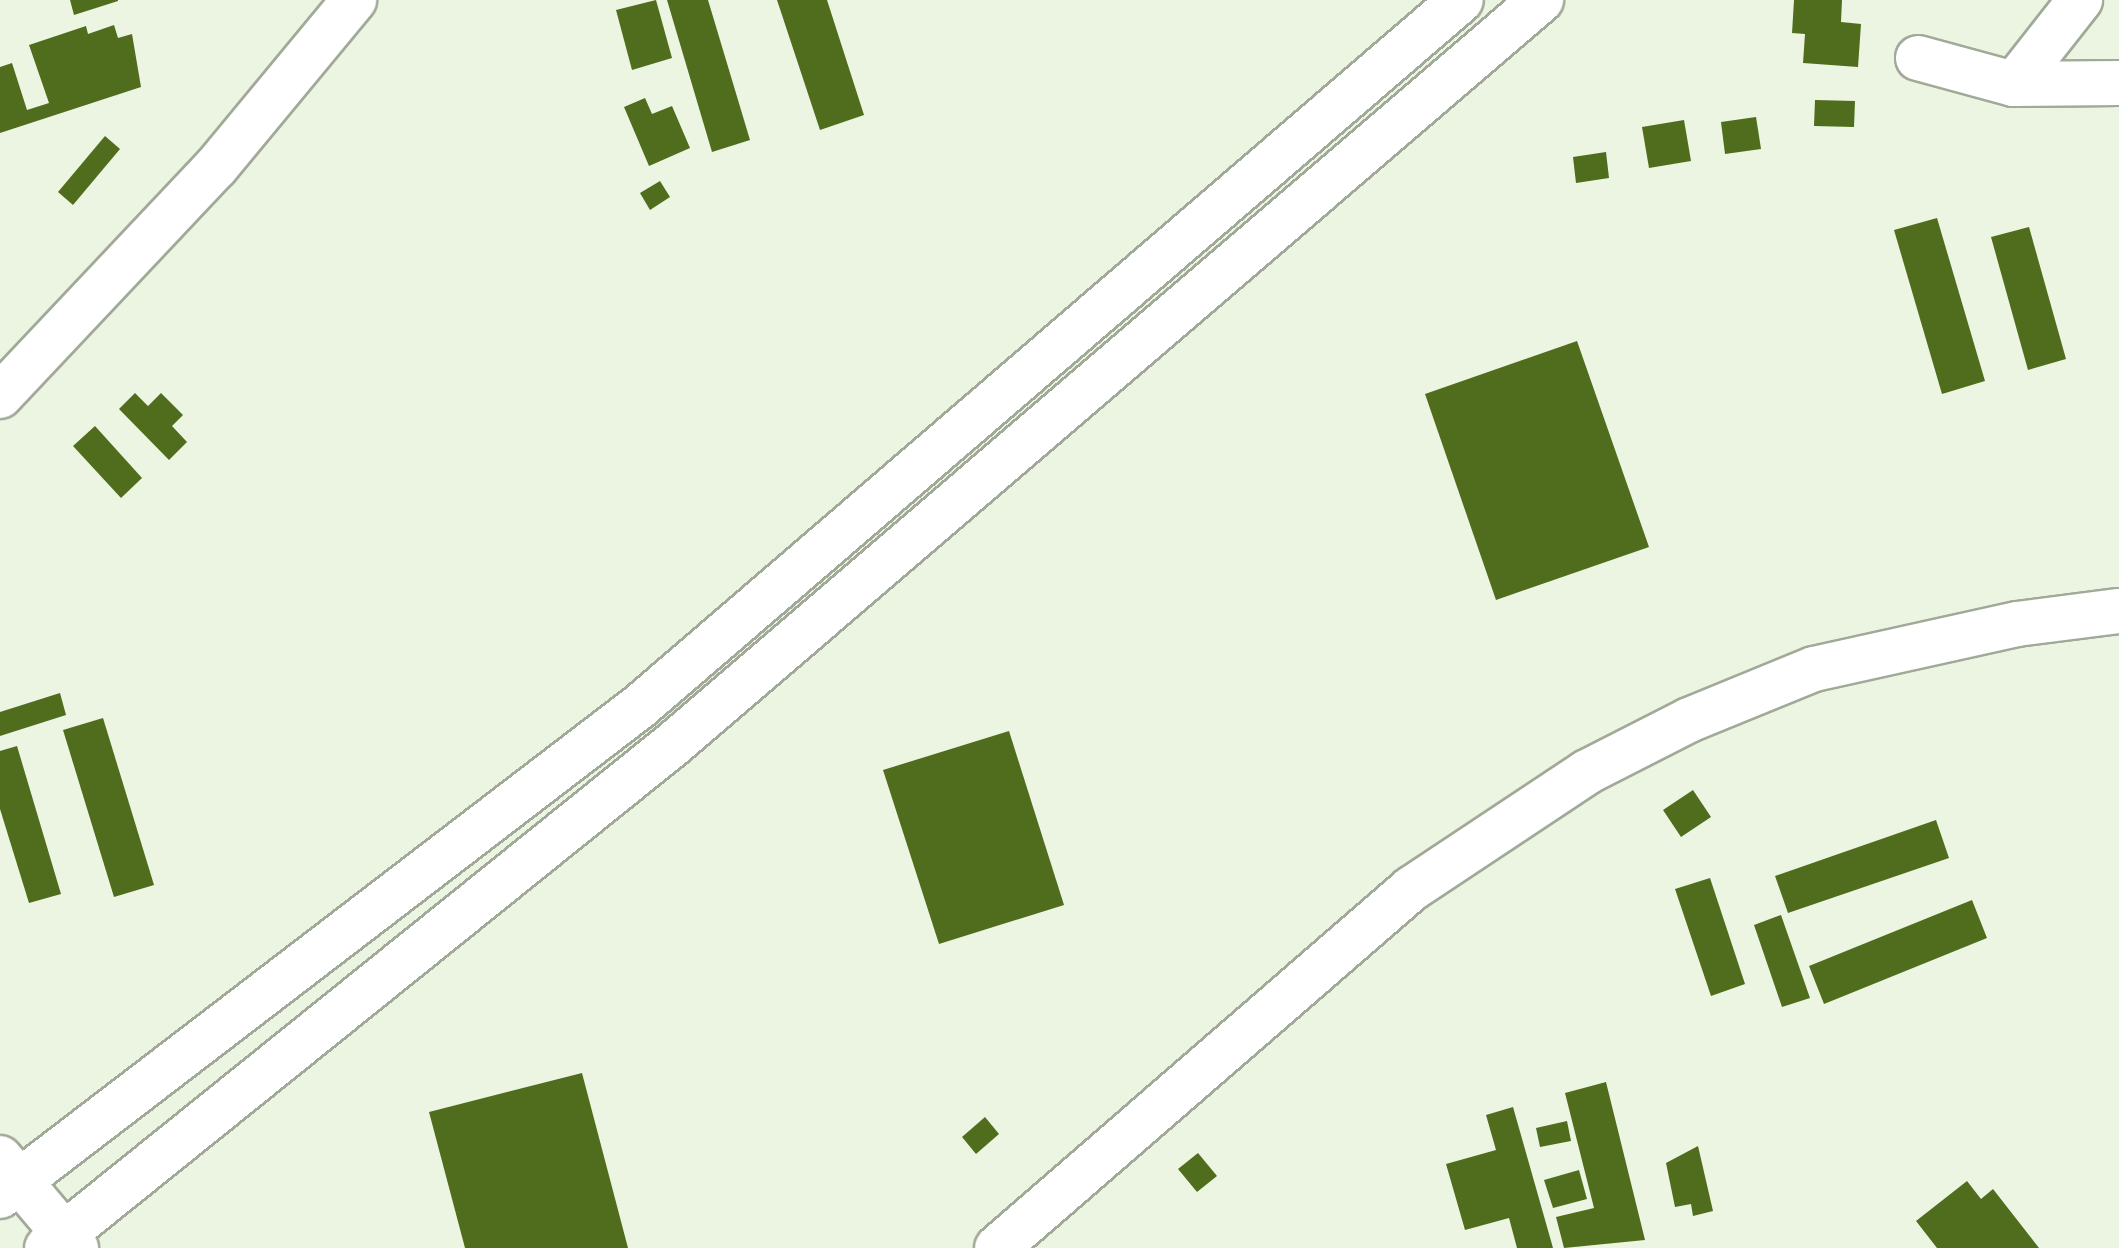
<!DOCTYPE html>
<style>
body{margin:0}
#map{position:relative;width:2119px;height:1248px;overflow:hidden;background:#ecf5e2;font-family:"DejaVu Sans",sans-serif}
div>[style]{position:absolute}
.building>*{inset:0;background:#4f6d1c}
.roads{filter:drop-shadow(2px 0 #a1a998) drop-shadow(-2px 0 #a1a998) drop-shadow(0 2px #a1a998) drop-shadow(0 -2px #a1a998)}
.minor>*{height:44px;margin:-22px;padding:0 22px;transform-origin:22px;border-radius:22px;background:#fff}
span{translate:-50% -50%;white-space:nowrap;text-align:center;line-height:1.15;-webkit-text-stroke:8px #fdfffb;paint-order:stroke}
</style>
<div id="map">
<div class="building">
<div style="clip-path:polygon(70px 0,118px 0,118px 1px,74px 15px)"></div>
<div style="clip-path:polygon(656px 0,672px 58px,632px 70px,616px 10px)"></div>
<div style="clip-path:polygon(667px 0,708px 0,750px 140px,712px 152px)"></div>
<div style="clip-path:polygon(777px 0,827px 0,864px 115px,820px 130px)"></div>
<div style="clip-path:polygon(1794px 0,1842px 0,1841px 22px,1861px 24px,1858px 67px,1803px 63px,1805px 34px,1792px 33px)"></div>
<div style="clip-path:polygon(114px 25px,118px 38px,132px 34px,141px 87px,0 133px,0 67px,12px 63px,27px 110px,49px 103px,29px 45px,86px 26px,88px 34px)"></div>
<div style="clip-path:polygon(645px 98px,652px 114px,672px 106px,690px 148px,649px 166px,624px 107px)"></div>
<div style="clip-path:polygon(1815px 100px,1855px 101px,1854px 127px,1814px 126px)"></div>
<div style="clip-path:polygon(1756px 117px,1761px 149px,1725px 154px,1721px 122px)"></div>
<div style="clip-path:polygon(1684px 120px,1691px 161px,1649px 168px,1642px 127px)"></div>
<div style="clip-path:polygon(105px 136px,120px 149px,73px 205px,58px 192px)"></div>
<div style="clip-path:polygon(1606px 152px,1609px 178px,1576px 183px,1573px 157px)"></div>
<div style="clip-path:polygon(660px 181px,670px 197px,650px 210px,640px 193px)"></div>
<div style="clip-path:polygon(1937px 218px,1985px 381px,1942px 394px,1894px 230px)"></div>
<div style="clip-path:polygon(2029px 227px,2066px 359px,2028px 370px,1991px 237px)"></div>
<div style="clip-path:polygon(1577px 341px,1649px 547px,1496px 600px,1425px 394px)"></div>
<div style="clip-path:polygon(135px 393px,148px 406px,161px 393px,183px 415px,172px 426px,187px 442px,169px 460px,119px 409px)"></div>
<div style="clip-path:polygon(95px 426px,142px 478px,121px 498px,73px 446px)"></div>
<div style="clip-path:polygon(60px 693px,66px 715px,0 736px,0 712px)"></div>
<div style="clip-path:polygon(103px 718px,154px 885px,114px 897px,63px 730px)"></div>
<div style="clip-path:polygon(1009px 731px,1064px 905px,939px 944px,883px 770px)"></div>
<div style="clip-path:polygon(17px 746px,61px 894px,29px 903px,0 809px,0 751px)"></div>
<div style="clip-path:polygon(1693px 790px,1711px 817px,1681px 837px,1663px 810px)"></div>
<div style="clip-path:polygon(1936px 820px,1949px 858px,1788px 913px,1775px 876px)"></div>
<div style="clip-path:polygon(1710px 878px,1745px 984px,1711px 996px,1675px 889px)"></div>
<div style="clip-path:polygon(1972px 900px,1987px 938px,1824px 1004px,1809px 966px)"></div>
<div style="clip-path:polygon(1781px 915px,1810px 998px,1782px 1007px,1754px 925px)"></div>
<div style="clip-path:polygon(582px 1073px,628px 1248px,465px 1248px,429px 1112px)"></div>
<div style="clip-path:polygon(1606px 1082px,1645px 1240px,1564px 1248px,1556px 1217px,1594px 1208px,1565px 1093px)"></div>
<div style="clip-path:polygon(1513px 1107px,1553px 1248px,1517px 1248px,1509px 1218px,1465px 1230px,1446px 1164px,1496px 1150px,1486px 1115px)"></div>
<div style="clip-path:polygon(985px 1117px,999px 1134px,976px 1154px,962px 1137px)"></div>
<div style="clip-path:polygon(1567px 1121px,1571px 1141px,1540px 1147px,1536px 1128px)"></div>
<div style="clip-path:polygon(1698px 1146px,1713px 1211px,1693px 1216px,1691px 1204px,1675px 1207px,1666px 1163px)"></div>
<div style="clip-path:polygon(1198px 1153px,1217px 1176px,1197px 1192px,1178px 1169px)"></div>
<div style="clip-path:polygon(1579px 1170px,1587px 1199px,1553px 1208px,1544px 1180px)"></div>
<div style="clip-path:polygon(1967px 1181px,1981px 1199px,1993px 1189px,2039px 1248px,1937px 1248px,1916px 1221px)"></div>
</div>
<div class="roads">
<div class="minor">
<div style="left:1918px;top:58px;width:99px;rotate:15.2deg"></div>
<div style="left:2014px;top:84px;width:105px;rotate:-0.5deg"></div>
<div style="left:2014px;top:84px;width:107px;rotate:-51.8deg"></div>
<div style="left:0;top:396px;width:315px;rotate:-46.7deg"></div>
<div style="left:216px;top:167px;width:217px;rotate:-50.4deg"></div>
<div style="left:0;top:1158px;width:118px;rotate:49.8deg"></div>
<div style="left:0;top:1196px;width:805px;rotate:-37.43deg"></div>
<div style="left:639px;top:707px;width:1084px;rotate:-40.7deg"></div>
<div style="left:47px;top:1248px;width:802px;rotate:-38.83deg"></div>
<div style="left:672px;top:745px;width:1145px;rotate:-40.61deg"></div>
<div style="left:997px;top:1248px;width:548px;rotate:-40.93deg"></div>
<div style="left:1411px;top:889px;width:211px;rotate:-33.6deg"></div>
<div style="left:1587px;top:772px;width:114px;rotate:-27deg"></div>
<div style="left:1689px;top:720px;width:135px;rotate:-22.2deg"></div>
<div style="left:1814px;top:669px;width:208px;rotate:-12.5deg"></div>
<div style="left:2017px;top:624px;width:103px;rotate:-7.3deg"></div>
</div>
</div>
</div>
